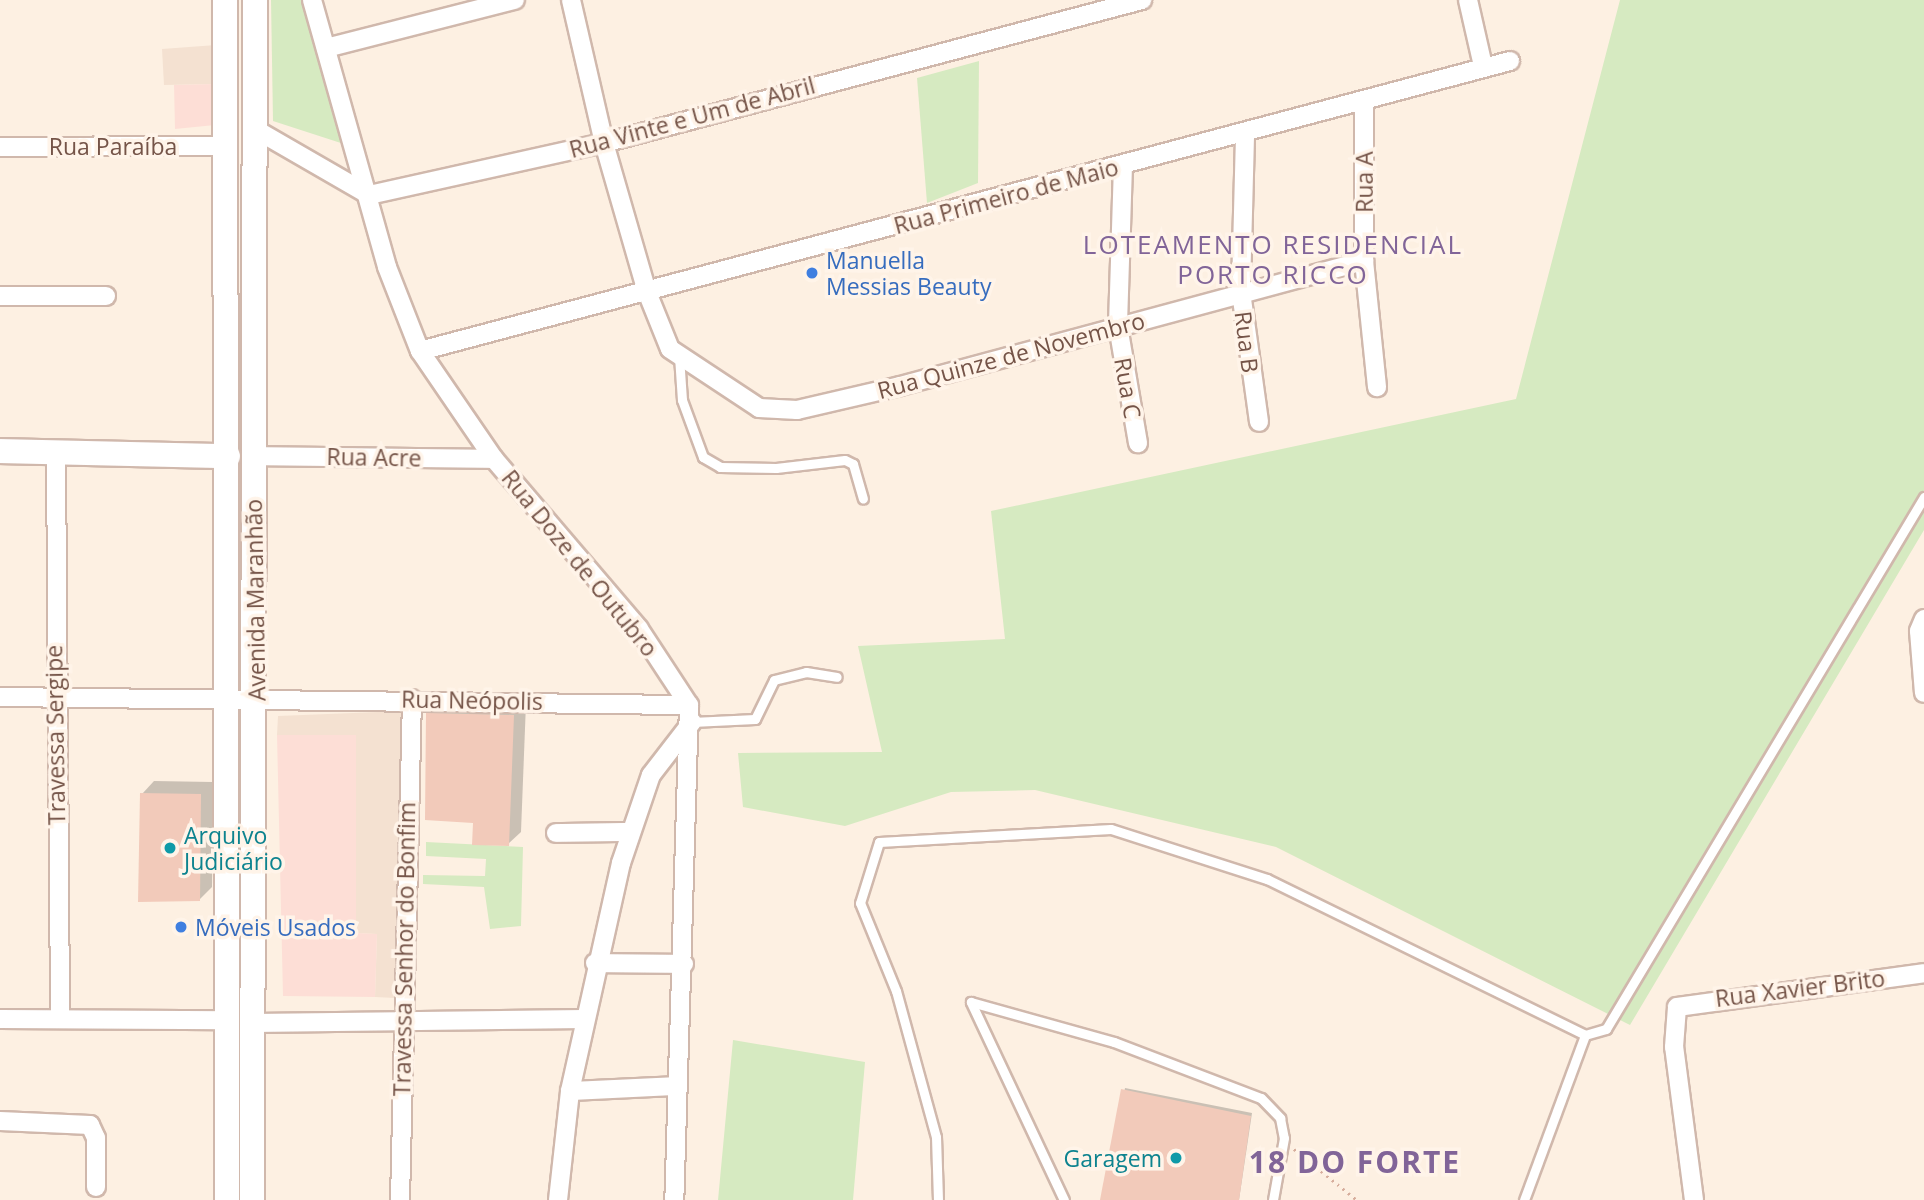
<!DOCTYPE html>
<meta charset="utf-8">
<style>
body{margin:0}
#map{position:relative;width:1924px;height:1200px;overflow:hidden;background:#fdf0e2;font-family:"Open Sans",sans-serif}
div>[style]{position:absolute}
.residential>*{inset:0;background:#f4e1d1}
.commercial>*{inset:0;background:#fdded6}
.green>*{inset:0;background:#d6eac1}
.shadow>*{inset:0;background:#0003}
.building>*{inset:0;background:#f2caba}
.path>*{height:2.5px;margin-top:-1.25px;transform-origin:0;background:repeating-linear-gradient(90deg,#d7ae9d 0 2px,transparent 0 7px)}
.roads{filter:drop-shadow(2px 0 #d0b8ac) drop-shadow(-2px 0 #d0b8ac) drop-shadow(0 2px #d0b8ac) drop-shadow(0 -2px #d0b8ac)}
.lane>*{height:9px;margin:-4.5px;padding:0 4.5px;transform-origin:4.5px;border-radius:4.5px;background:#fff}
.street>*{height:18px;margin:-9px;padding:0 9px;transform-origin:9px;border-radius:9px;background:#fff}
.secondary>*{height:24px;margin:-12px;padding:0 12px;transform-origin:12px;border-radius:12px;background:#fff}
.dots>*{width:19px;height:19px;translate:-50% -50%;box-sizing:border-box;border:4px solid #fff4e9;border-radius:50%}
span{translate:-50% -50%;white-space:nowrap;text-align:center;line-height:1.15;-webkit-text-stroke:7px #fff4e9;paint-order:stroke}
.street-label{font-size:23px;color:#755448}
.shop-label{font-size:23px;color:#366cbe}
.left{translate:0 -50%;text-align:left}
.culture-label{font-size:23px;color:#0d838f}
.right{translate:-100% -50%;text-align:right}
.quarter-label{font-size:26px;color:#816498;letter-spacing:2px}
.district-label{font-size:30px;color:#816498;font-weight:700;letter-spacing:2px}
</style>
<div id="map">
<div class="residential">
<div style="clip-path:polygon(216px 45px,215px 84px,164px 85px,162px 49px)"></div>
<div style="clip-path:polygon(403px 711px,395px 998px,375px 997px,377px 934px,356px 933px,355px 735px,277px 735px,278px 716px)"></div>
</div>
<div class="commercial">
<div style="clip-path:polygon(215px 84px,215px 125px,175px 129px,174px 85px)"></div>
<div style="clip-path:polygon(277px 735px,356px 735px,356px 933px,377px 934px,375px 997px,283px 996px)"></div>
</div>
<div class="green">
<div style="clip-path:polygon(271px 0,302px 0,347px 145px,273px 121px)"></div>
<div style="clip-path:polygon(1620px 0,1924px 0,1924px 530px,1630px 1025px,1276px 847px,1035px 790px,951px 792px,845px 826px,743px 807px,738px 753px,882px 752px,858px 646px,1005px 639px,991px 511px,1516px 399px)"></div>
<div style="clip-path:polygon(979px 61px,978px 183px,927px 203px,917px 78px)"></div>
<div style="clip-path:polygon(426px 842px,523px 847px,521px 926px,490px 929px,484px 887px,423px 884px,423px 875px,485px 876px,486px 859px,426px 856px)"></div>
<div style="clip-path:polygon(733px 1040px,865px 1062px,853px 1200px,718px 1200px)"></div>
</div>
<div class="shadow">
<div style="clip-path:polygon(440px 701px,526px 703px,521px 832px,508px 844px,475px 821px,427px 714px)"></div>
<div style="clip-path:polygon(154px 781px,213px 782px,212px 887px,199px 900px,142px 794px)"></div>
<div style="clip-path:polygon(1125px 1088px,1252px 1113px,1239px 1200px,1102px 1200px)"></div>
</div>
<div class="building">
<div style="clip-path:polygon(426px 713px,514px 715px,509px 846px,472px 845px,473px 823px,425px 820px)"></div>
<div style="clip-path:polygon(140px 793px,201px 794px,200px 901px,138px 902px)"></div>
<div style="clip-path:polygon(1121px 1089px,1251px 1116px,1239px 1200px,1100px 1200px)"></div>
</div>
<div class="path">
<div style="left:1294px;top:1149px;width:81px;rotate:39deg"></div>
</div>
<div class="roads">
<div class="lane">
<div style="left:679px;top:356px;width:44px;rotate:86.1deg"></div>
<div style="left:682px;top:400px;width:61px;rotate:69.8deg"></div>
<div style="left:703px;top:457px;width:20px;rotate:30deg"></div>
<div style="left:720px;top:467px;width:56px;rotate:1deg"></div>
<div style="left:776px;top:468px;width:69px;rotate:-6.6deg"></div>
<div style="left:845px;top:460px;width:9px;rotate:27deg"></div>
<div style="left:853px;top:464px;width:36px;rotate:74deg"></div>
<div style="left:692px;top:722px;width:63px;rotate:-2.7deg"></div>
<div style="left:755px;top:719px;width:43px;rotate:-64deg"></div>
<div style="left:774px;top:680px;width:33px;rotate:-14deg"></div>
<div style="left:806px;top:672px;width:31px;rotate:9deg"></div>
<div style="left:938px;top:1200px;width:63px;rotate:-91.8deg"></div>
<div style="left:936px;top:1137px;width:151px;rotate:-105.3deg"></div>
<div style="left:896px;top:991px;width:95px;rotate:-112.2deg"></div>
<div style="left:860px;top:903px;width:64px;rotate:-72.7deg"></div>
<div style="left:879px;top:842px;width:232px;rotate:-3.2deg"></div>
<div style="left:1111px;top:829px;width:164px;rotate:17.8deg"></div>
<div style="left:1267px;top:879px;width:354px;rotate:26.1deg"></div>
<div style="left:1585px;top:1035px;width:22px;rotate:-16deg"></div>
<div style="left:1606px;top:1029px;width:620px;rotate:-59.13deg"></div>
<div style="left:1064px;top:1200px;width:219px;rotate:-115.2deg"></div>
<div style="left:971px;top:1002px;width:148px;rotate:15.6deg"></div>
<div style="left:1114px;top:1042px;width:157px;rotate:20.9deg"></div>
<div style="left:1261px;top:1098px;width:28px;rotate:46deg"></div>
<div style="left:1280px;top:1118px;width:20px;rotate:79deg"></div>
<div style="left:1284px;top:1138px;width:63px;rotate:100.1deg"></div>
<div style="left:1524px;top:1200px;width:176px;rotate:-69.7deg"></div>
</div>
<div class="street">
<div style="left:312px;top:0;width:277px;rotate:74.3deg"></div>
<div style="left:387px;top:267px;width:90px;rotate:68.6deg"></div>
<div style="left:420px;top:351px;width:131px;rotate:55.6deg"></div>
<div style="left:494px;top:459px;width:223px;rotate:49.5deg"></div>
<div style="left:639px;top:629px;width:91px;rotate:56.7deg"></div>
<div style="left:689px;top:705px;width:495px;rotate:91.7deg"></div>
<div style="left:571px;top:0;width:147px;rotate:77deg"></div>
<div style="left:604px;top:143px;width:155px;rotate:73.9deg"></div>
<div style="left:647px;top:292px;width:61px;rotate:68deg"></div>
<div style="left:670px;top:349px;width:107px;rotate:33.5deg"></div>
<div style="left:759px;top:408px;width:38px;rotate:3deg"></div>
<div style="left:797px;top:410px;width:106px;rotate:-13.1deg"></div>
<div style="left:900px;top:386px;width:481px;rotate:-15.1deg"></div>
<div style="left:1468px;top:0;width:68px;rotate:77.2deg"></div>
<div style="left:326px;top:48px;width:195px;rotate:-14.3deg"></div>
<div style="left:1364px;top:103px;width:158px;rotate:90deg"></div>
<div style="left:1364px;top:261px;width:127px;rotate:84.1deg"></div>
<div style="left:253px;top:128px;width:134px;rotate:30deg"></div>
<div style="left:369px;top:195px;width:241px;rotate:-12.5deg"></div>
<div style="left:604px;top:143px;width:557px;rotate:-14.89deg"></div>
<div style="left:1245px;top:136px;width:156px;rotate:91.5deg"></div>
<div style="left:1241px;top:292px;width:131px;rotate:82.1deg"></div>
<div style="left:0;top:147px;width:226px;rotate:-0.3deg"></div>
<div style="left:1123px;top:165px;width:161px;rotate:91.8deg"></div>
<div style="left:1118px;top:326px;width:119px;rotate:80.3deg"></div>
<div style="left:0;top:296px;width:106px"></div>
<div style="left:420px;top:351px;width:1128px;rotate:-14.9deg"></div>
<div style="left:56px;top:453px;width:564px;rotate:89.59deg"></div>
<div style="left:253px;top:456px;width:241px;rotate:0.7deg"></div>
<div style="left:1924px;top:619px;width:13px;rotate:113deg"></div>
<div style="left:1919px;top:631px;width:62px;rotate:85.4deg"></div>
<div style="left:0;top:697px;width:689px;rotate:0.67deg"></div>
<div style="left:556px;top:833px;width:74px;rotate:-0.8deg"></div>
<div style="left:595px;top:963px;width:89px;rotate:0.6deg"></div>
<div style="left:0;top:1019px;width:229px;rotate:0.3deg"></div>
<div style="left:253px;top:1023px;width:332px;rotate:-0.7deg"></div>
<div style="left:570px;top:1091px;width:105px;rotate:-2.7deg"></div>
<div style="left:0;top:1121px;width:90px;rotate:2.5deg"></div>
<div style="left:90px;top:1125px;width:14px;rotate:65deg"></div>
<div style="left:96px;top:1138px;width:49px;rotate:90deg"></div>
<div style="left:400px;top:1200px;width:501px;rotate:-88.63deg"></div>
<div style="left:558px;top:1200px;width:110px;rotate:-83.7deg"></div>
<div style="left:570px;top:1091px;width:234px;rotate:-77.4deg"></div>
<div style="left:621px;top:863px;width:93px;rotate:-71.2deg"></div>
<div style="left:651px;top:775px;width:67px;rotate:-52.3deg"></div>
<div style="left:1694px;top:1200px;width:154px;rotate:-97.4deg"></div>
<div style="left:1674px;top:1047px;width:40px;rotate:-85.7deg"></div>
<div style="left:1677px;top:1007px;width:249px;rotate:-7.8deg"></div>
</div>
<div class="secondary">
<div style="left:225px;top:0;width:1200px;rotate:89.9deg"></div>
<div style="left:0;top:451px;width:228px;rotate:1.3deg"></div>
<div style="left:252px;top:1200px;width:1200px;rotate:-89.86deg"></div>
</div>
</div>
<div class="dots">
<div style="left:812px;top:273px;background:#3f7fe0"></div>
<div style="left:170px;top:848px;background:#0f9aa8"></div>
<div style="left:181px;top:927px;background:#3f7fe0"></div>
<div style="left:1176px;top:1158px;background:#0f9aa8"></div>
</div>
<div class="street-label">
<span style="left:692px;top:117px;rotate:-15deg">Rua Vinte e Um de Abril</span>
<span style="left:113px;top:146px">Rua Paraíba</span>
<span style="left:1364px;top:182px;rotate:-90deg">Rua A</span>
<span style="left:1006px;top:196px;rotate:-15deg">Rua Primeiro de Maio</span>
<span style="left:1247px;top:342px;rotate:83deg">Rua B</span>
<span style="left:1011px;top:355px;rotate:-15deg">Rua Quinze de Novembro</span>
<span style="left:1128px;top:388px;rotate:80deg">Rua C</span>
<span style="left:374px;top:457px;rotate:1deg">Rua Acre</span>
<span style="left:580px;top:563px;rotate:51deg">Rua Doze de Outubro</span>
<span style="left:255px;top:600px;rotate:-91deg">Avenida Maranhão</span>
<span style="left:472px;top:700px;rotate:1deg">Rua Neópolis</span>
<span style="left:55px;top:735px;rotate:-91deg">Travessa Sergipe</span>
<span style="left:404px;top:949px;rotate:-89deg">Travessa Senhor do Bonfim</span>
<span style="left:1800px;top:988px;rotate:-7deg">Rua Xavier Brito</span>
</div>
<div class="shop-label">
<span class="left" style="left:826px;top:273px">Manuella<br>Messias Beauty</span>
<span class="left" style="left:195px;top:927px">Móveis Usados</span>
</div>
<div class="culture-label">
<span class="left" style="left:184px;top:848px">Arquivo<br>Judiciário</span>
<span class="right" style="left:1162px;top:1158px">Garagem</span>
</div>
<div class="quarter-label">
<span style="left:1273px;top:260px">LOTEAMENTO RESIDENCIAL<br>PORTO RICCO</span>
</div>
<div class="district-label">
<span style="left:1355px;top:1162px">18 DO FORTE</span>
</div>
</div>
